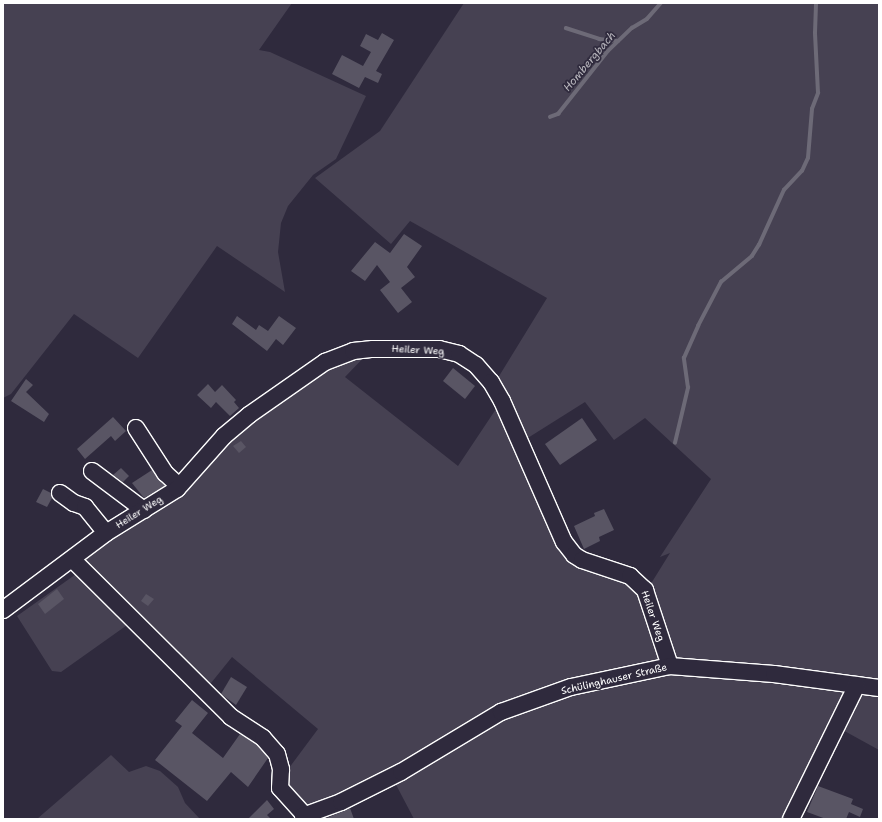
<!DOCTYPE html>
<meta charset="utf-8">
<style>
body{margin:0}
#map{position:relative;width:882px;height:822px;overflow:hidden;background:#2f2a3d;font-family:"Shantell Sans",sans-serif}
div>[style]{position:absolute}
.green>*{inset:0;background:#464152}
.stream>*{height:3.5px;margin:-1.75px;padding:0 1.75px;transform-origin:1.75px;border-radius:1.75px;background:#6d6a77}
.building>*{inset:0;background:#595564}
.roads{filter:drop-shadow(1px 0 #fff) drop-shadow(-1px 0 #fff) drop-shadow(0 1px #fff) drop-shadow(0 -1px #fff)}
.minor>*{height:16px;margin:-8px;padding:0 8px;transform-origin:8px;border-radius:8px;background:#2f2a3d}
span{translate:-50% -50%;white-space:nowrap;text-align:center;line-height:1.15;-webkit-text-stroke:3.5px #2f2a3d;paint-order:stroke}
.street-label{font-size:10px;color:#fff}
.water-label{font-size:11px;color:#b6b4bb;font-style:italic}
.frame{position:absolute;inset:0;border:4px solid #fff;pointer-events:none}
</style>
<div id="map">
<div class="green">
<div style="clip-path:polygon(3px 3px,292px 3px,259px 50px,270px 52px,366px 96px,336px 159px,313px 175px,288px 206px,281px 223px,278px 252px,285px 292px,217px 246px,138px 358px,74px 314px,11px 394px,3px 398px)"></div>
<div style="clip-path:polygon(464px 3px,879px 3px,879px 750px,839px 728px,790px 819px,414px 819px,393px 779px,502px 714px,668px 665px,647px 590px,670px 553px,660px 557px,711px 479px,645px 418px,614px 440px,585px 402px,523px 441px,496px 381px,547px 298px,410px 221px,391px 244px,315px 178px,380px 131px)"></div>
<div style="clip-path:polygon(369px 352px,345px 377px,458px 466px,500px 403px,562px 543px,637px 583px,665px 665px,466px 729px,304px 813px,284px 786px,289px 768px,318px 729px,232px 657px,207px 688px,130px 623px,61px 672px,52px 671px,17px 616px,86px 567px,77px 557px,198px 468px,305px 377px)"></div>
<div style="clip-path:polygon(111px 755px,129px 772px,146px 766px,160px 771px,178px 787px,185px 803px,200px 819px,37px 819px)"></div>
</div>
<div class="stream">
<div style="left:566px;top:28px;width:35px;rotate:18deg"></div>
<div style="left:599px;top:39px;width:19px;rotate:6deg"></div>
<div style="left:550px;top:117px;width:9px;rotate:-21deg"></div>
<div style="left:558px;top:114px;width:80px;rotate:-51.6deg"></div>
<div style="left:608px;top:51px;width:33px;rotate:-44deg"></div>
<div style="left:632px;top:28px;width:17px;rotate:-31deg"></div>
<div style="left:647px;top:19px;width:21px;rotate:-49deg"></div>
<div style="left:675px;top:443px;width:57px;rotate:-76.7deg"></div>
<div style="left:688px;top:388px;width:30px;rotate:-98deg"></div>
<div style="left:684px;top:358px;width:35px;rotate:-66deg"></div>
<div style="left:698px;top:326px;width:50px;rotate:-62.4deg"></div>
<div style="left:721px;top:282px;width:40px;rotate:-40deg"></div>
<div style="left:752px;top:256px;width:13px;rotate:-58deg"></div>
<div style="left:759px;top:245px;width:60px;rotate:-65.6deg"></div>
<div style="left:784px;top:190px;width:26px;rotate:-47deg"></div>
<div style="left:802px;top:171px;width:14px;rotate:-65deg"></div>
<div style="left:808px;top:158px;width:49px;rotate:-85.3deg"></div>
<div style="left:812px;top:109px;width:17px;rotate:-69deg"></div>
<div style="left:818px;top:93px;width:60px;rotate:-92.9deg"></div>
<div style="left:815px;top:33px;width:30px;rotate:-88deg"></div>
</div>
<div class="building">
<div style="clip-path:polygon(382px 33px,394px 40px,376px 71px,382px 74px,378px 83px,365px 77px,359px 88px,332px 74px,342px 55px,363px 66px,371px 52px,360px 46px,366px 34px,378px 40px)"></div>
<div style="clip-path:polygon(404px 234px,422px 246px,407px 267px,415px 277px,401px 288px,412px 302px,398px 313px,380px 290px,390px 282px,377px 265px,365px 281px,351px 271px,375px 242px,390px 253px)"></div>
<div style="clip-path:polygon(237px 316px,256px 330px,259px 325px,268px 331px,279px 316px,296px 328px,283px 345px,276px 339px,267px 351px,232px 324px)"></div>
<div style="clip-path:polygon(453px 368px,475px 386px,465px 399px,443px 381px)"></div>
<div style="clip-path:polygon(26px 379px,33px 385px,26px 392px,49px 414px,44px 422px,11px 401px)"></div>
<div style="clip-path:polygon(208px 384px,215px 392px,222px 385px,236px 400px,234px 402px,239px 408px,230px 416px,216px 402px,211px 408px,197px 395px)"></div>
<div style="clip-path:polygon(113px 417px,126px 431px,115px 441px,111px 436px,85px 459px,77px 449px)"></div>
<div style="clip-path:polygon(582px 418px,597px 440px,560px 465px,545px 444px)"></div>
<div style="clip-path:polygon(241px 441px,246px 447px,239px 453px,233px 446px)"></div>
<div style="clip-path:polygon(121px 468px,129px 476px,123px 482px,113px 475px)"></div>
<div style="clip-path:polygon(152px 470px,165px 486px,144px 498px,132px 483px)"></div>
<div style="clip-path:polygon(43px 489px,51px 493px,52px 498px,47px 507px,36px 502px)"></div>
<div style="clip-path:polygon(604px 509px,614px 530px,599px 537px,600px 541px,584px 549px,574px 526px,595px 516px,594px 513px)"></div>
<div style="clip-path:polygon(57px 589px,64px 599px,45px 614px,38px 604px)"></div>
<div style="clip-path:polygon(146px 594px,154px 599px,148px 606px,141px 601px)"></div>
<div style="clip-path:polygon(231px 677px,247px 687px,236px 705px,221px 694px)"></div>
<div style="clip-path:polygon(192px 700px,208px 713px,192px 733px,223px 758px,240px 734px,257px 745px,268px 758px,248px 787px,231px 772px,207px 801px,155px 760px,182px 726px,175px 721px)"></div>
<div style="clip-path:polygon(818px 786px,853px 799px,851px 804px,863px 809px,860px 817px,849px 812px,846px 819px,826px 819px,807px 812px)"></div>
<div style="clip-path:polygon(267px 800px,274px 809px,267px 815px,271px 819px,248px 819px)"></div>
<div style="clip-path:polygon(350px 808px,354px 819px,324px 819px,344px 811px)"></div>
</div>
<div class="roads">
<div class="minor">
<div style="left:136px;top:428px;width:54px;rotate:57.2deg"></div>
<div style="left:165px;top:473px;width:19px;rotate:43deg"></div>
<div style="left:92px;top:471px;width:65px;rotate:36.9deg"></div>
<div style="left:60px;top:493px;width:17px;rotate:36deg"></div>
<div style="left:74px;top:503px;width:12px;rotate:20deg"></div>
<div style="left:85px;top:507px;width:33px;rotate:51deg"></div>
<div style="left:73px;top:560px;width:223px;rotate:44.8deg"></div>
<div style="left:231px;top:717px;width:38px;rotate:33deg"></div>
<div style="left:263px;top:738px;width:21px;rotate:49deg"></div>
<div style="left:277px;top:754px;width:16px;rotate:75deg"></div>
<div style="left:281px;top:769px;width:19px;rotate:93deg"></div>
<div style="left:280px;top:788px;width:42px;rotate:47.9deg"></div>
<div style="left:3px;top:610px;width:129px;rotate:-36.8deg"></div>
<div style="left:106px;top:533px;width:84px;rotate:-31.8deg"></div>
<div style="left:177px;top:489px;width:71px;rotate:-48.4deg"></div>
<div style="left:224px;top:436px;width:33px;rotate:-40deg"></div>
<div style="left:249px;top:415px;width:93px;rotate:-34.9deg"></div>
<div style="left:325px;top:362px;width:30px;rotate:-21deg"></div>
<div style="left:353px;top:351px;width:20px;rotate:-6deg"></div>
<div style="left:373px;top:349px;width:66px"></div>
<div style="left:439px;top:349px;width:21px;rotate:14deg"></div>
<div style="left:459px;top:354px;width:20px;rotate:33deg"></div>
<div style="left:476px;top:365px;width:23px;rotate:49deg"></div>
<div style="left:491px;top:382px;width:22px;rotate:60deg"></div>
<div style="left:502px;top:401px;width:154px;rotate:66.3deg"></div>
<div style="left:564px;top:542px;width:16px;rotate:52deg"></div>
<div style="left:574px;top:555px;width:9px;rotate:32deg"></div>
<div style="left:582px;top:560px;width:51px;rotate:18.4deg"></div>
<div style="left:630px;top:576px;width:21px;rotate:43deg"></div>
<div style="left:645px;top:590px;width:80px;rotate:71.8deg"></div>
<div style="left:303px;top:816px;width:40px;rotate:-20.2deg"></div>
<div style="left:341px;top:802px;width:67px;rotate:-26.6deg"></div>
<div style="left:401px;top:772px;width:117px;rotate:-31deg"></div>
<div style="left:501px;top:712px;width:74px;rotate:-19.7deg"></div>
<div style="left:571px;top:687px;width:101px;rotate:-12deg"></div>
<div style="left:670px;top:666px;width:104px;rotate:4.4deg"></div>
<div style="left:774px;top:674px;width:106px;rotate:7.6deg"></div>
<div style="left:791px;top:819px;width:149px;rotate:-63.8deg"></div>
</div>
</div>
<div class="street-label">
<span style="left:418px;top:350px;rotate:3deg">Heiler Weg</span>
<span style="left:139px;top:512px;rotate:-32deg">Heiler Weg</span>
<span style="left:653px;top:616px;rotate:71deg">Heiler Weg</span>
<span style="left:614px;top:679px;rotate:-13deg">Schülinghauser Straße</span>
</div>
<div class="water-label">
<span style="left:590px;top:62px;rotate:-50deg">Hombergbach</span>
</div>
<div class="frame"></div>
</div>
